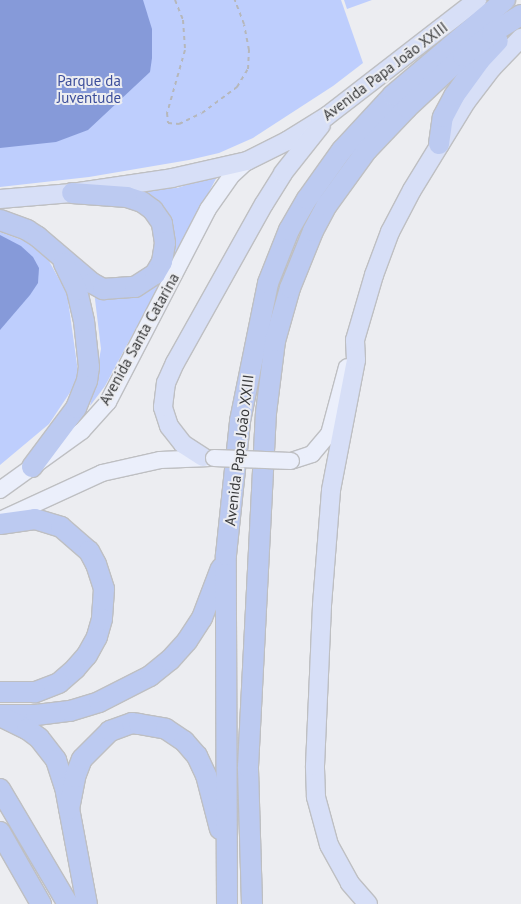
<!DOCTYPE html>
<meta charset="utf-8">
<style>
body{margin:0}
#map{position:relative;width:521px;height:904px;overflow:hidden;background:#ecedf1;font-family:"PT Sans",sans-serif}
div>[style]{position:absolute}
.green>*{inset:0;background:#becefd}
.water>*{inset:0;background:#869ad9}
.path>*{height:2px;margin-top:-1px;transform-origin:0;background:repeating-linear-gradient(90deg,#b6b7ba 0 4px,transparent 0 8px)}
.roads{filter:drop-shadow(1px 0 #bebfc2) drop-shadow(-1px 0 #bebfc2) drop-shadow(0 1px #bebfc2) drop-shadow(0 -1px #bebfc2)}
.secondary>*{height:16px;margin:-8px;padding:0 8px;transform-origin:8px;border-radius:8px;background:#ebeffb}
.primary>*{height:18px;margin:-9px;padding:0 9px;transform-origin:9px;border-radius:9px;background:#d7dff7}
.highway>*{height:20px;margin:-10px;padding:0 10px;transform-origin:10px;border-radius:10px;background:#bccaf1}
.bridges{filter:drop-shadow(1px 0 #bebfc2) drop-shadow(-1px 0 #bebfc2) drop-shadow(0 1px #bebfc2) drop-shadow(0 -1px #bebfc2)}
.secondary-bridge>*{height:16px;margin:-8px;padding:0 8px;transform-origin:8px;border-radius:8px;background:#ebeffb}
span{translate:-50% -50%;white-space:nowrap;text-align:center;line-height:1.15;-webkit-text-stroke:4px #ecedf1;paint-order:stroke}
.street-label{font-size:15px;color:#38393a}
.park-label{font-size:15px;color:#3c4e9b}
</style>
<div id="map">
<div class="green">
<div style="clip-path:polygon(0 0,341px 0,363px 63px,333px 86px,253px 138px,219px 153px,189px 160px,89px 177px,0 187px)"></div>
<div style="clip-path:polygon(344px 0,372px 0,347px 9px)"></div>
<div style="clip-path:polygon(218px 175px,105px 386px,90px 406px,101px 349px,94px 291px,120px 296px,175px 243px,172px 221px,161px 204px,136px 189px,177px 188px)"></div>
<div style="clip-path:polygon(0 232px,41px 247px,67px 293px,79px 379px,49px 424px,0 465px)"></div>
</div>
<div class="water">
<div style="clip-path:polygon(0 0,143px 0,152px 29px,152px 58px,150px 72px,88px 130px,56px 142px,0 148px)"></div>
<div style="clip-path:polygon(0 235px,21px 246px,33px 257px,39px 268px,38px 283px,30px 295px,0 330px)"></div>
</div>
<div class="path">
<div style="left:175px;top:0;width:22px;rotate:68deg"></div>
<div style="left:183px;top:20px;width:30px;rotate:86deg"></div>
<div style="left:185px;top:50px;width:66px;rotate:105.9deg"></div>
<div style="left:167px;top:113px;width:10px;rotate:84deg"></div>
<div style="left:168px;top:123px;width:11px;rotate:5deg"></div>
<div style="left:179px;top:124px;width:25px;rotate:-26deg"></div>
<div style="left:202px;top:113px;width:44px;rotate:-36.6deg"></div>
<div style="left:237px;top:87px;width:21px;rotate:-59deg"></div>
<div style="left:248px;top:69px;width:19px;rotate:-87deg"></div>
<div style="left:249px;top:50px;width:26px;rotate:-101deg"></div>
<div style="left:244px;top:24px;width:26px;rotate:-111deg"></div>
</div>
<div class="roads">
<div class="secondary">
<div style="left:291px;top:461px;width:22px;rotate:-18deg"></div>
<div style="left:312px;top:454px;width:26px;rotate:-50deg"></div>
<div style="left:329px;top:434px;width:69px;rotate:-75deg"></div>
<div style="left:0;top:490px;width:101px;rotate:-35.7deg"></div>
<div style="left:82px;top:431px;width:39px;rotate:-48deg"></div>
<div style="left:108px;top:402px;width:217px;rotate:-62.6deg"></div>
<div style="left:208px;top:209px;width:39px;rotate:-55deg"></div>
<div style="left:230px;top:177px;width:23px;rotate:-43deg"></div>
<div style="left:0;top:520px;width:112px;rotate:-24.7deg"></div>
<div style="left:102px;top:473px;width:59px;rotate:-12.6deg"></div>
<div style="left:160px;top:460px;width:50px;rotate:-2.3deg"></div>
</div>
<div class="primary">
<div style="left:0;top:199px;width:72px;rotate:-4.8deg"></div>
<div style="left:72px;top:193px;width:101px;rotate:-8.5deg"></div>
<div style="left:172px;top:178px;width:77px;rotate:-12.8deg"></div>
<div style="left:247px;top:161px;width:45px;rotate:-26.6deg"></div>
<div style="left:287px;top:141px;width:47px;rotate:-32deg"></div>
<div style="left:327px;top:116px;width:190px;rotate:-37.7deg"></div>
<div style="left:203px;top:457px;width:24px;rotate:-147deg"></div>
<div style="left:183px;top:444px;width:23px;rotate:-128deg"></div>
<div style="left:169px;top:426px;width:20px;rotate:-108deg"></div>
<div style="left:163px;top:407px;width:24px;rotate:-83deg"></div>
<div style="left:166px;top:383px;width:22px;rotate:-66deg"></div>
<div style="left:175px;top:363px;width:182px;rotate:-60.8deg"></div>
<div style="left:264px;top:204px;width:36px;rotate:-58deg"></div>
<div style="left:283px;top:173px;width:61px;rotate:-51.6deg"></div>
<div style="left:368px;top:904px;width:28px;rotate:-131deg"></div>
<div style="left:350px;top:883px;width:43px;rotate:-118.9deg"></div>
<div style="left:329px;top:845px;width:50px;rotate:-105.2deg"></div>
<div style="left:316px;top:797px;width:31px;rotate:-92deg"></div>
<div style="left:315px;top:766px;width:161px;rotate:-87.5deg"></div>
<div style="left:322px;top:605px;width:115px;rotate:-85.5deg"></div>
<div style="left:331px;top:490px;width:132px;rotate:-79.1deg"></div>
<div style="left:356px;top:360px;width:20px;rotate:-93deg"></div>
<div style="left:355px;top:340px;width:68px;rotate:-73.7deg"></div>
<div style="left:374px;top:275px;width:46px;rotate:-69.6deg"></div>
<div style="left:390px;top:232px;width:47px;rotate:-62.4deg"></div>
<div style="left:412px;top:190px;width:103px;rotate:-58.5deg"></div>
<div style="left:466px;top:102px;width:43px;rotate:-52.6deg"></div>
<div style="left:492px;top:68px;width:42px;rotate:-46deg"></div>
</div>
<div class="highway">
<div style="left:439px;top:144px;width:27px;rotate:-82deg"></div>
<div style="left:443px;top:117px;width:24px;rotate:-62deg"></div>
<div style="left:454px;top:96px;width:44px;rotate:-54.2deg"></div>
<div style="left:480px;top:60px;width:26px;rotate:-47deg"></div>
<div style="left:0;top:220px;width:29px;rotate:20deg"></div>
<div style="left:27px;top:230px;width:13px;rotate:32deg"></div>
<div style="left:38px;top:237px;width:71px;rotate:40.4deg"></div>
<div style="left:92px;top:283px;width:13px;rotate:29deg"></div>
<div style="left:103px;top:289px;width:32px;rotate:-4deg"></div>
<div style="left:135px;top:287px;width:24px;rotate:-33deg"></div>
<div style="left:155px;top:274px;width:14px;rotate:-60deg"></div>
<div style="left:162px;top:262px;width:19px;rotate:-81deg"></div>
<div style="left:165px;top:243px;width:20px;rotate:-99deg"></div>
<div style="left:162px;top:223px;width:16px;rotate:-125deg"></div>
<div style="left:153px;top:210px;width:14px;rotate:-144deg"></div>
<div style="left:142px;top:202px;width:16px;rotate:-162deg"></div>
<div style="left:127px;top:197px;width:55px;rotate:-175.8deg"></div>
<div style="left:32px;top:467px;width:74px;rotate:-53.3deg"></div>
<div style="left:76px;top:408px;width:29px;rotate:-68deg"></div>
<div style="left:87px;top:381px;width:14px;rotate:-82deg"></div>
<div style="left:89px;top:367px;width:46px;rotate:-96.2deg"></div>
<div style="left:84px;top:321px;width:32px;rotate:-103deg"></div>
<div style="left:77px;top:290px;width:30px;rotate:-116deg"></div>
<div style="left:0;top:524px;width:35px;rotate:-8deg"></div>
<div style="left:35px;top:519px;width:27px;rotate:17deg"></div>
<div style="left:61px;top:527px;width:37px;rotate:41deg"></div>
<div style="left:89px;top:551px;width:15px;rotate:62deg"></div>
<div style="left:96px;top:564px;width:26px;rotate:72deg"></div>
<div style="left:104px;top:589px;width:30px;rotate:94deg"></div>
<div style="left:102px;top:619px;width:19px;rotate:106deg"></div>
<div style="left:97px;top:637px;width:21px;rotate:119deg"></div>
<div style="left:87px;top:655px;width:18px;rotate:131deg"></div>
<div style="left:75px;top:669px;width:21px;rotate:139deg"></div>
<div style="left:59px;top:683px;width:26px;rotate:159deg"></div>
<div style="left:35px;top:692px;width:35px;rotate:180deg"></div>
<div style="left:0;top:715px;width:36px"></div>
<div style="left:36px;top:715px;width:34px;rotate:-7deg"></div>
<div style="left:70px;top:711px;width:30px;rotate:-17deg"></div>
<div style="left:99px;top:702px;width:57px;rotate:-27deg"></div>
<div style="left:150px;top:676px;width:26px;rotate:-39deg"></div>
<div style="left:170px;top:660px;width:25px;rotate:-48deg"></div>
<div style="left:187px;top:641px;width:27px;rotate:-57deg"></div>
<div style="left:202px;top:618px;width:53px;rotate:-69.2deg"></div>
<div style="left:4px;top:718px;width:25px;rotate:26deg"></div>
<div style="left:27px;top:729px;width:15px;rotate:37deg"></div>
<div style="left:39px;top:738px;width:28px;rotate:52deg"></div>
<div style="left:56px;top:760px;width:28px;rotate:72deg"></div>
<div style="left:65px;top:787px;width:119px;rotate:79.4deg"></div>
<div style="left:0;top:789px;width:134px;rotate:59.4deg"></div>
<div style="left:69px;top:809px;width:33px;rotate:-79deg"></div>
<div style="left:75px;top:777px;width:19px;rotate:-69deg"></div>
<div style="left:82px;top:759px;width:40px;rotate:-45deg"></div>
<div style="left:110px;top:731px;width:23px;rotate:-20deg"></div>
<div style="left:132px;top:723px;width:7px;rotate:8deg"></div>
<div style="left:139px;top:724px;width:27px;rotate:10deg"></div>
<div style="left:166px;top:729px;width:22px;rotate:34deg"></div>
<div style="left:184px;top:741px;width:20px;rotate:49deg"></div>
<div style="left:197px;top:756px;width:21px;rotate:65deg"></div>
<div style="left:206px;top:775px;width:56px;rotate:75.5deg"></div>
<div style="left:0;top:832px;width:83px;rotate:60.3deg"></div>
<div style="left:227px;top:904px;width:349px;rotate:-90.2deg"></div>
<div style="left:226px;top:555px;width:135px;rotate:-84deg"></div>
<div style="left:240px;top:421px;width:141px;rotate:-78.5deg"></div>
<div style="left:268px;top:283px;width:57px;rotate:-68.4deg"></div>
<div style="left:289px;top:230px;width:36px;rotate:-60deg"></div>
<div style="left:307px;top:199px;width:60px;rotate:-54.5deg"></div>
<div style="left:342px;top:150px;width:75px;rotate:-47.2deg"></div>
<div style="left:393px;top:95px;width:147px;rotate:-40.3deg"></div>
<div style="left:252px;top:904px;width:137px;rotate:-91.7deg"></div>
<div style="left:248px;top:767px;width:354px;rotate:-87.1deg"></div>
<div style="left:266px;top:413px;width:73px;rotate:-82.9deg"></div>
<div style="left:275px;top:341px;width:55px;rotate:-74.2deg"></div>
<div style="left:290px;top:288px;width:61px;rotate:-68deg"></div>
<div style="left:313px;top:231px;width:30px;rotate:-62deg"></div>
<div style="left:327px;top:205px;width:68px;rotate:-54deg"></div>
<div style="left:367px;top:150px;width:58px;rotate:-46.4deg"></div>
<div style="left:407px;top:108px;width:76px;rotate:-42.9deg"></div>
<div style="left:463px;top:56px;width:37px;rotate:-38deg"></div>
<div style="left:492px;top:33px;width:34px;rotate:-32deg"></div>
</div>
</div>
<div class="bridges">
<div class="secondary-bridge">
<div style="left:214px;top:458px;width:77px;rotate:2.2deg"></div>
</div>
</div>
<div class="street-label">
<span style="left:385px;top:71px;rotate:-37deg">Avenida Papa João XXIII</span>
<span style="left:139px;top:339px;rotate:-61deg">Avenida Santa Catarina</span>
<span style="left:239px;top:450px;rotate:-83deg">Avenida Papa João XXIII</span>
</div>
<div class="park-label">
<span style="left:89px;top:89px">Parque da<br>Juventude</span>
</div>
</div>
